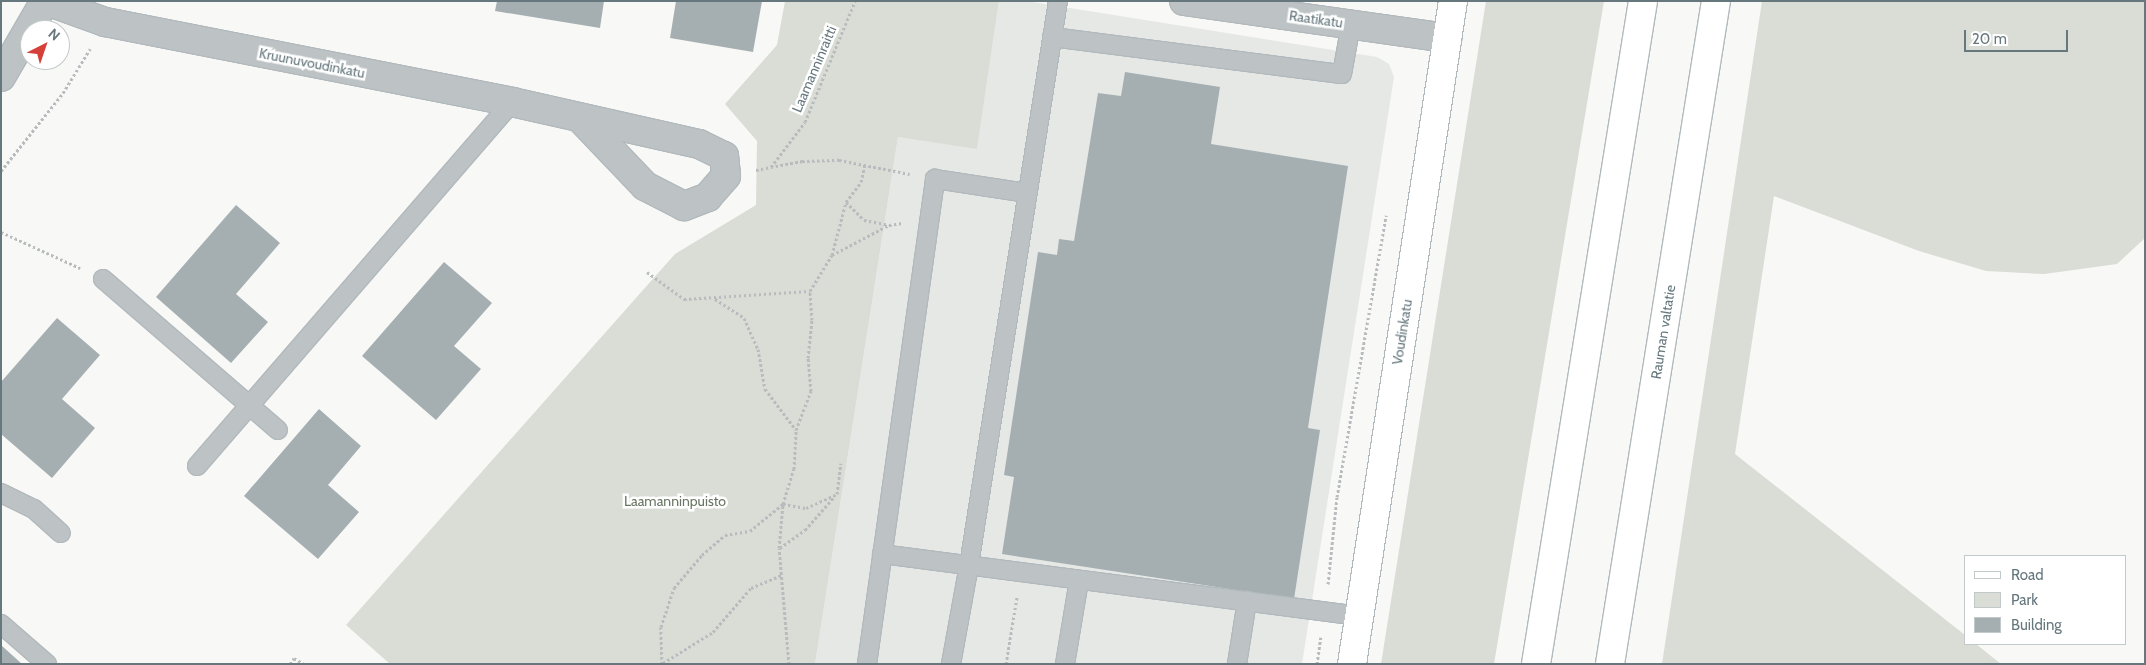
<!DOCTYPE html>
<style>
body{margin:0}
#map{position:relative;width:2146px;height:665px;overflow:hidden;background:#f8f8f6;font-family:Cabin,sans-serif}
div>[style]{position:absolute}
.built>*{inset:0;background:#e6e8e6}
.green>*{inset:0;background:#d9ddd5}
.building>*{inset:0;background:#a5afb2}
.path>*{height:3px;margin-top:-1.5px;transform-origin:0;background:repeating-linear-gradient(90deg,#b8bcbe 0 2.5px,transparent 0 5px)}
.roads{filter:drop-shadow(1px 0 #b2b9bc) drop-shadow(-1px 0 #b2b9bc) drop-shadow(0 1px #b2b9bc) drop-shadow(0 -1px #b2b9bc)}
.service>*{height:18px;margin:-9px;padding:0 9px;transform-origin:9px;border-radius:9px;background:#bdc3c5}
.minor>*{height:28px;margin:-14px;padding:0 14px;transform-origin:14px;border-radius:14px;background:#bdc3c5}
.tertiary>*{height:28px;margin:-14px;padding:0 14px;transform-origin:14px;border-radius:14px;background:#bdc3c5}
.secondary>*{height:28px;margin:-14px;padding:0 14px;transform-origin:14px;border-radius:14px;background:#fff}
.motorway>*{height:28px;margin:-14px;padding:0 14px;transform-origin:14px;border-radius:14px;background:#fff}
span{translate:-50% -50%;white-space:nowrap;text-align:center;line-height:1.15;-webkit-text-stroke:5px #fff;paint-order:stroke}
.street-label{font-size:14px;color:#66787e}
.park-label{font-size:14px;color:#6b7764}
.frame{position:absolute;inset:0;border:2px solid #66787e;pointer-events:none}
.legend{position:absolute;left:1964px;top:555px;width:162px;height:90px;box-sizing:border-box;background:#fff;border:1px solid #c2c9cb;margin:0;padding:6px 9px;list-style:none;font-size:15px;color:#66787e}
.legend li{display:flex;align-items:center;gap:10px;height:25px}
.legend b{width:25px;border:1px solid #c2c9cb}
.north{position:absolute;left:20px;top:20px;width:50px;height:50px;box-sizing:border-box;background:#fff;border:1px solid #c2c9cb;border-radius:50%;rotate:41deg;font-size:14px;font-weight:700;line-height:20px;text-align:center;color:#66787e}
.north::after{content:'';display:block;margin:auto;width:18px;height:22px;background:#d54139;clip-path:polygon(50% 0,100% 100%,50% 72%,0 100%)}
.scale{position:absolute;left:1964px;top:30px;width:104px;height:22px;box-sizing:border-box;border:2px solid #66787e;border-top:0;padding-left:6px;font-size:15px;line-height:18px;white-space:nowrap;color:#66787e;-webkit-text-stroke:4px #fff;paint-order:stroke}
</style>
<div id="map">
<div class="built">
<div style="clip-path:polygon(999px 1px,1026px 1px,1377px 57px,1389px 64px,1394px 77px,1302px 664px,815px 664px,898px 137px,977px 148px)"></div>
</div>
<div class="green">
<div style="clip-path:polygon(785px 1px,999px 1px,977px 149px,898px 137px,815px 664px,390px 664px,346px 625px,675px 254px,756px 205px,757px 141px,725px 104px,777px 45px)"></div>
<div style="clip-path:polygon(1486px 1px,1604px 1px,1494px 664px,1381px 664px)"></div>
<div style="clip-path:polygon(1762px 1px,2145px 1px,2145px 238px,2117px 264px,2044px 274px,1986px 271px,1919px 251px,1774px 196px,1735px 454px,1965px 635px,1965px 644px,1976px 644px,2001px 664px,1662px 664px)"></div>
</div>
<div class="building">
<div style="clip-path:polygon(497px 1px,604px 1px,600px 28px,495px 11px)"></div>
<div style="clip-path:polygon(676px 1px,762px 1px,753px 52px,670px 38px)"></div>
<div style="clip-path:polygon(1125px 72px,1220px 87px,1211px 144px,1348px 166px,1308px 428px,1320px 430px,1294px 599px,1002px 554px,1014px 477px,1004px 475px,1038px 252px,1057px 255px,1059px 239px,1074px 241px,1098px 93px,1121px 96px)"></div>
<div style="clip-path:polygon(236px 205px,280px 243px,236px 294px,268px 322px,231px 363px,156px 297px)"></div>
<div style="clip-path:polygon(444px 262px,492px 303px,454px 346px,481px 369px,436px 420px,362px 356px)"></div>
<div style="clip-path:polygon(57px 318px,100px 355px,62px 399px,95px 428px,52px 478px,1px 434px,1px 382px)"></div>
<div style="clip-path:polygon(319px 409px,361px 446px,328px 485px,359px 512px,318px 559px,244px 496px)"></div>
<div style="clip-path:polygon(1px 645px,22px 664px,1px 664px)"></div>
</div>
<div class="path">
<div style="left:771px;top:167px;width:56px;rotate:-52.9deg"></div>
<div style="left:805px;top:122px;width:131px;rotate:-67.5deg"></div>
<div style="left:756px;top:170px;width:47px;rotate:-11.1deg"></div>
<div style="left:802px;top:161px;width:37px;rotate:-2deg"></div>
<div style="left:839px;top:160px;width:72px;rotate:11.2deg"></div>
<div style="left:1px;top:171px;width:100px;rotate:-51.5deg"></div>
<div style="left:63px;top:93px;width:52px;rotate:-58.5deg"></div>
<div style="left:846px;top:202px;width:25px;rotate:45deg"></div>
<div style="left:864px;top:220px;width:25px;rotate:11deg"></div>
<div style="left:889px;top:225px;width:13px;rotate:-9deg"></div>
<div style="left:1px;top:232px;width:87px;rotate:24.5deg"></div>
<div style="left:832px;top:255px;width:55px;rotate:-75.2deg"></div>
<div style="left:846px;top:202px;width:25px;rotate:-53deg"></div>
<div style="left:861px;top:182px;width:17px;rotate:-77deg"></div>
<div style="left:647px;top:272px;width:46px;rotate:36.1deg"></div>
<div style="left:684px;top:299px;width:126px;rotate:-3.6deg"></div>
<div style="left:715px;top:299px;width:35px;rotate:33deg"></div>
<div style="left:744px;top:318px;width:34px;rotate:66deg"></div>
<div style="left:758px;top:349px;width:41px;rotate:80.1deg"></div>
<div style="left:765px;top:389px;width:51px;rotate:52.9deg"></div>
<div style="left:780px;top:548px;width:31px;rotate:-36deg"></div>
<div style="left:805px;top:530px;width:45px;rotate:-48.6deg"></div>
<div style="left:1328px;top:584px;width:87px;rotate:-84.1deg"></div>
<div style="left:1337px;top:497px;width:286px;rotate:-80.1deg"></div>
<div style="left:663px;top:663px;width:59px;rotate:-31.8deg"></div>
<div style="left:713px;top:632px;width:58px;rotate:-49.2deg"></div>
<div style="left:751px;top:588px;width:33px;rotate:-23deg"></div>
<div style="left:290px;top:664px;width:7px;rotate:-56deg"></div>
<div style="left:294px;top:658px;width:12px;rotate:31deg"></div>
<div style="left:662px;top:664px;width:37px;rotate:-92deg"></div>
<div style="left:661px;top:627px;width:41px;rotate:-71.6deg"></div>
<div style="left:674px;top:588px;width:43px;rotate:-49.7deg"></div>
<div style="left:702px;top:555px;width:30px;rotate:-41deg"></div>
<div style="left:725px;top:535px;width:25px;rotate:-9deg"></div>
<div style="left:750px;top:531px;width:43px;rotate:-39.3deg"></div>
<div style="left:783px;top:504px;width:37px;rotate:-73deg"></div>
<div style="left:794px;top:469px;width:39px;rotate:-87deg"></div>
<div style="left:796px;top:430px;width:42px;rotate:-69deg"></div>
<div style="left:811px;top:391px;width:33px;rotate:-95deg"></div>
<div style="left:808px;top:358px;width:38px;rotate:-84deg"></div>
<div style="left:812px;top:320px;width:29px;rotate:-94deg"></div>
<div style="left:810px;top:291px;width:42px;rotate:-58.6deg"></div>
<div style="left:832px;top:255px;width:64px;rotate:-27.8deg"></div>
<div style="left:789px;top:664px;width:116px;rotate:-94.9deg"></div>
<div style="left:779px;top:548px;width:44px;rotate:-84.8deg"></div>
<div style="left:783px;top:504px;width:23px;rotate:10deg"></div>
<div style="left:806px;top:508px;width:34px;rotate:-24deg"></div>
<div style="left:837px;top:494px;width:31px;rotate:-83deg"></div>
<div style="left:1006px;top:664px;width:68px;rotate:-80.7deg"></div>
<div style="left:1317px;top:664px;width:27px;rotate:-82deg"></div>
</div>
<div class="roads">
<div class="service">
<div style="left:1052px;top:37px;width:292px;rotate:7.3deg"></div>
<div style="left:1342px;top:74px;width:51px;rotate:-79.8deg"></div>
<div style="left:103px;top:279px;width:231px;rotate:40.8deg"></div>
<div style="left:197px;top:466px;width:481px;rotate:-49.1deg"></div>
<div style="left:1px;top:493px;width:37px;rotate:26deg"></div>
<div style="left:34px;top:509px;width:36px;rotate:42deg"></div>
<div style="left:882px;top:554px;width:482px;rotate:7.4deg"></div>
<div style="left:1px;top:624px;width:61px;rotate:41deg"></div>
<div style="left:867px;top:664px;width:490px;rotate:-82deg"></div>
<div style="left:935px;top:179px;width:93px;rotate:8.7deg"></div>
<div style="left:951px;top:664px;width:101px;rotate:-79.7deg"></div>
<div style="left:969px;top:565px;width:571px;rotate:-81.03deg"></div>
<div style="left:1065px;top:664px;width:85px;rotate:-80.5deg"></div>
<div style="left:1237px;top:664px;width:64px;rotate:-81deg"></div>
</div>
<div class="minor">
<div style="left:47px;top:1px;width:62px;rotate:19.9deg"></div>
<div style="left:105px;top:22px;width:415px;rotate:11.1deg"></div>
<div style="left:512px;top:102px;width:192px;rotate:12.7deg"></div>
<div style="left:699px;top:144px;width:28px;rotate:26deg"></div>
<div style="left:724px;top:156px;width:20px;rotate:84deg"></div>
<div style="left:726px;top:176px;width:28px;rotate:131deg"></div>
<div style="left:708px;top:197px;width:26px;rotate:159deg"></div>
<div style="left:684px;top:206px;width:44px;rotate:-152.9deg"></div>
<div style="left:645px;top:186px;width:94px;rotate:-133.7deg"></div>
<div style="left:1184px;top:1px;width:266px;rotate:8deg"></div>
</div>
<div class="tertiary">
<div style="left:1px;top:77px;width:88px;rotate:-59.9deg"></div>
</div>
<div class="secondary">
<div style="left:1352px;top:664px;width:671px;rotate:-81.34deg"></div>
</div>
<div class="motorway">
<div style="left:1536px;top:664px;width:672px;rotate:-80.83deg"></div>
<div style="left:1610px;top:664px;width:671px;rotate:-80.92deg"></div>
</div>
</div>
<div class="street-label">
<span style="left:1316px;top:19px;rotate:8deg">Raatikatu</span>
<span style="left:312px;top:63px;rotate:11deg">Kruunuvoudinkatu</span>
<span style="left:814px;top:69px;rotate:-67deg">Laamanninraitti</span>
<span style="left:1402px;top:332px;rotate:-81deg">Voudinkatu</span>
<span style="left:1663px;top:332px;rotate:-81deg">Rauman valtatie</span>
</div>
<div class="park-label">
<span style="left:675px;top:501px">Laamanninpuisto</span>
</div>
<div class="frame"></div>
<ul class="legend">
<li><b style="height:6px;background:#fff"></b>Road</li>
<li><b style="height:14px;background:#d9ddd5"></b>Park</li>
<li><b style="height:14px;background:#a5afb2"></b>Building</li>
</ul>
<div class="north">N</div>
<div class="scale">20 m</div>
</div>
